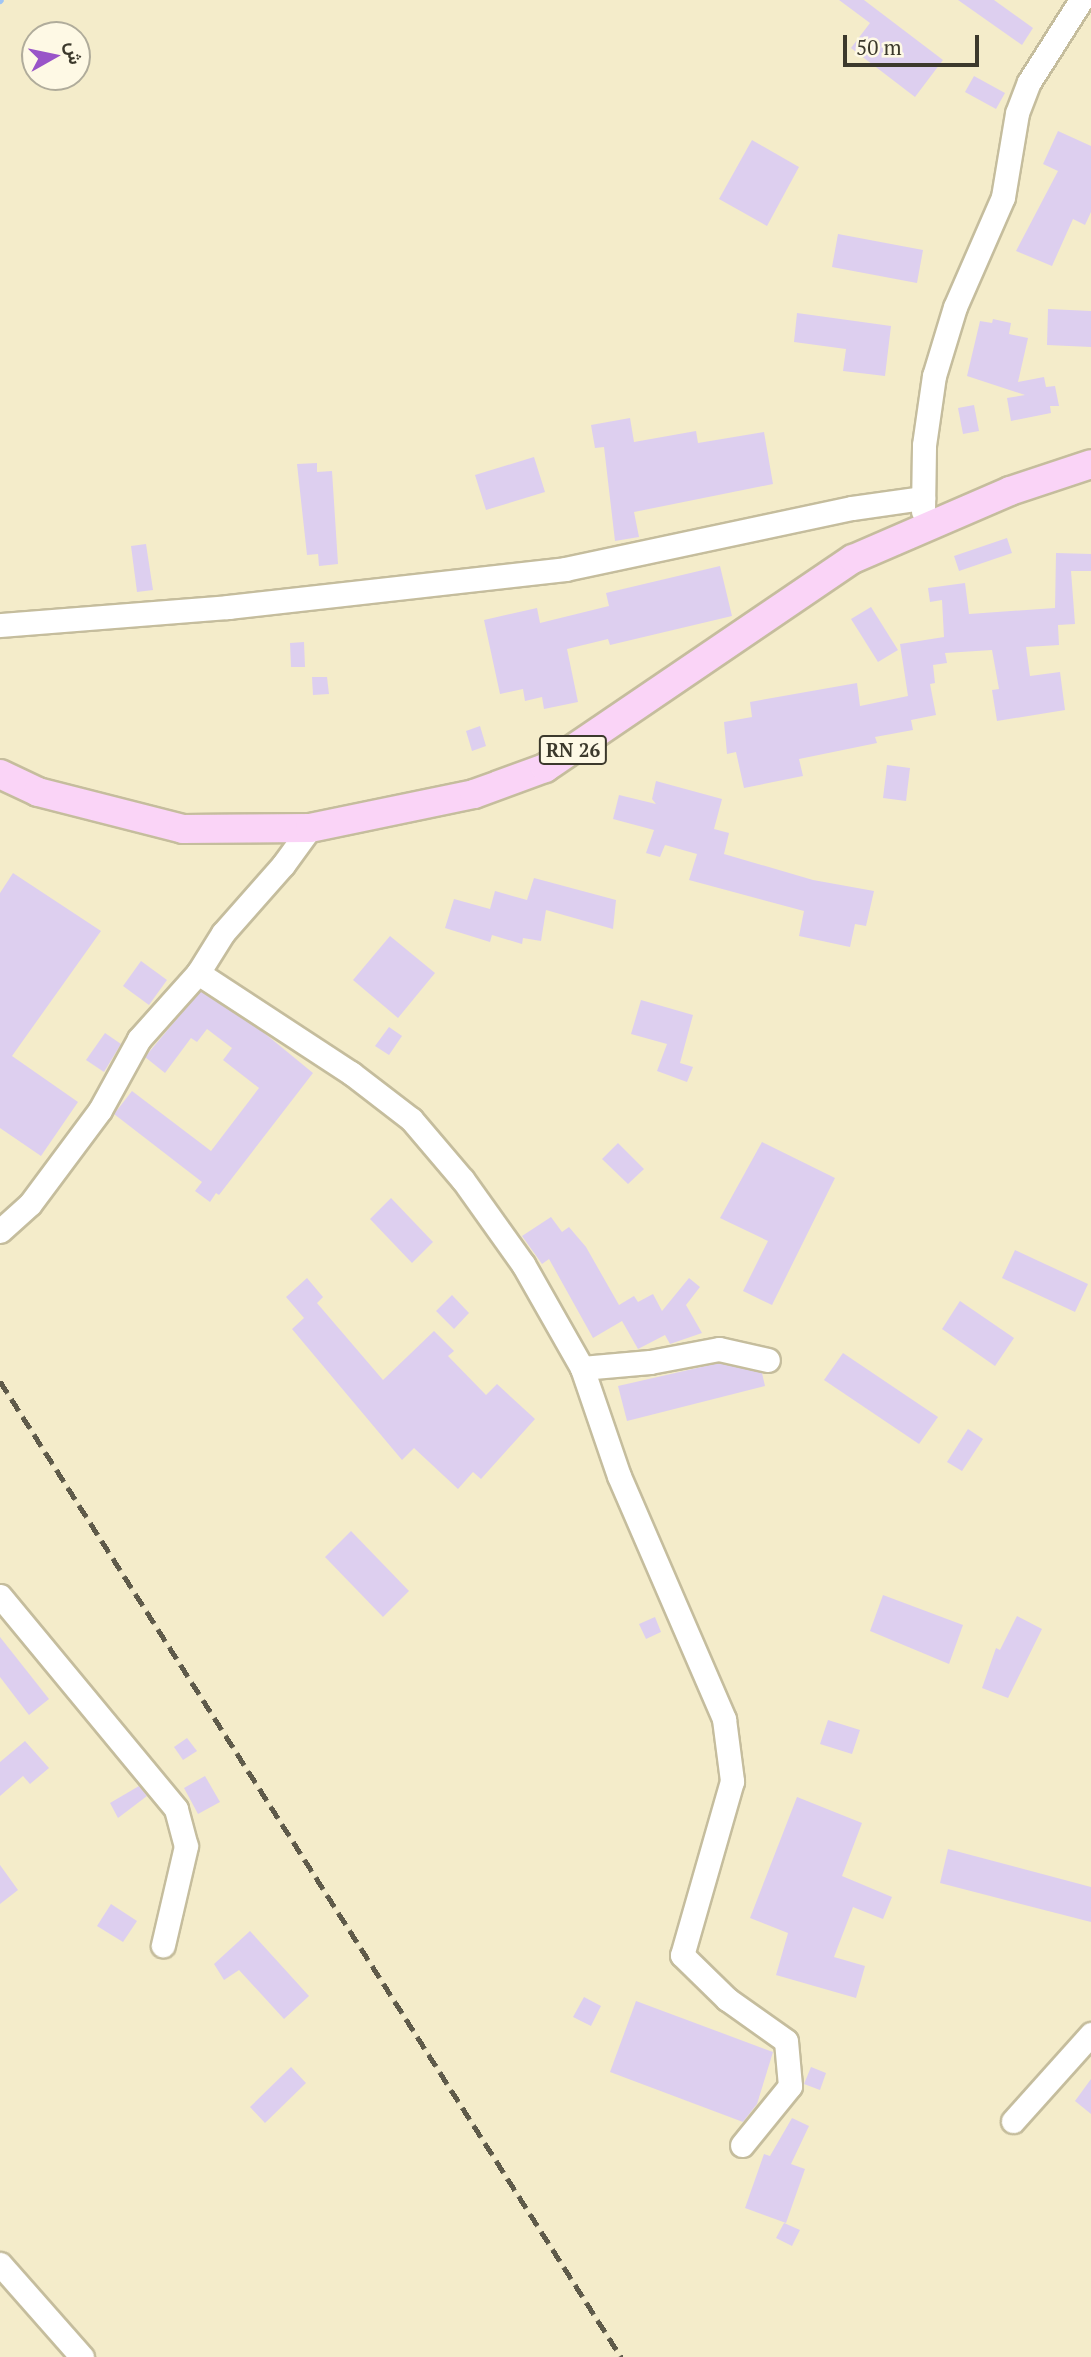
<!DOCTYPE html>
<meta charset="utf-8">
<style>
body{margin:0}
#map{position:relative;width:1091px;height:2357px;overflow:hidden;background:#f4ecca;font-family:"PT Serif",Vazirmatn,serif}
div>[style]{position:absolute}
.stream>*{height:5px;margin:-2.5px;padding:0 2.5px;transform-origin:2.5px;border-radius:2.5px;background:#9fc5f5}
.building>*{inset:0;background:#ddcfef}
.roads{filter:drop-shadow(2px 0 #c5bd9d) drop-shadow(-2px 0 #c5bd9d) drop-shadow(0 2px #c5bd9d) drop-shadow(0 -2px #c5bd9d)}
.minor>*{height:23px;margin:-11.5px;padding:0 11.5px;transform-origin:11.5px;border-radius:11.5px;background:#fff}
.major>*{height:28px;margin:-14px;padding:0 14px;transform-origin:14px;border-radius:14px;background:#fad4f7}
.rail>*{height:5px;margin-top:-2.5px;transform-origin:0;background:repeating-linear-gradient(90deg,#5f5b4a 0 14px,transparent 0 21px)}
span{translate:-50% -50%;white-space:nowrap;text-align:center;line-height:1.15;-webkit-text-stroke:7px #fef9e5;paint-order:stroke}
.shield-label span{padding:2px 5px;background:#fef9e5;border:2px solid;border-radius:5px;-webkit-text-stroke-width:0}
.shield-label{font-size:19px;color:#3c392c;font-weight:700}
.north{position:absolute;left:21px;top:21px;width:70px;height:70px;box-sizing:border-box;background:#fef9e5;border:2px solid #b0ac9b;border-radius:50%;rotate:81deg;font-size:19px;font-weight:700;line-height:28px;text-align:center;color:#3c392c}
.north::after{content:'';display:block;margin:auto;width:24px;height:32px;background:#9954c8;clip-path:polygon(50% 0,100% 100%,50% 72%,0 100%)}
.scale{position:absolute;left:843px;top:35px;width:136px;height:32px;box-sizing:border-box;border:4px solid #3c392c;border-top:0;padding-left:9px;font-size:21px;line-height:24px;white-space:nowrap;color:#3c392c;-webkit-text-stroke:5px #fef9e5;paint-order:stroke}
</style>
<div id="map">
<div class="stream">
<div style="left:0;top:1px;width:1px;rotate:-45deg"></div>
</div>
<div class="building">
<div style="clip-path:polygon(839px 0,864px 0,943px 60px,915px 97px,851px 48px,870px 23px)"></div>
<div style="clip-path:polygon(958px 0,994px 0,1033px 28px,1022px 45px)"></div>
<div style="clip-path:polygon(974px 76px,1005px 93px,996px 109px,965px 92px)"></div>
<div style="clip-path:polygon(1058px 131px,1091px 146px,1091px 212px,1085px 225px,1073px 219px,1052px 266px,1016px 251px,1058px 171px,1043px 164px)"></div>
<div style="clip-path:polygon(752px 140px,799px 167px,767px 226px,719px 199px)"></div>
<div style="clip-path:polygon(838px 234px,923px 250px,917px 283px,832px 267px)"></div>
<div style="clip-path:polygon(1048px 309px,1091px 311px,1091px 347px,1047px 345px)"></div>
<div style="clip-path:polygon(797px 313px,891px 326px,885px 376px,843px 371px,846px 349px,794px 342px)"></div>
<div style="clip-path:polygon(993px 319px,1011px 323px,1009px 334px,1028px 338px,1018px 382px,1044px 377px,1046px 387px,1055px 386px,1059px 406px,1050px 406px,1051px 413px,1011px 421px,1007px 398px,1025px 395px,967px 376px,980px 321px,992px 323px)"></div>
<div style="clip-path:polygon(974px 405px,979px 431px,963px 434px,958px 408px)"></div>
<div style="clip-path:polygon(630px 418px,634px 442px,696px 431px,698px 443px,764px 432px,773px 484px,634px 512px,639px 537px,615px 541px,604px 447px,595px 448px,591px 425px)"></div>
<div style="clip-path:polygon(534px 457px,545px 492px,486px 510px,475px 475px)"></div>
<div style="clip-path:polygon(317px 463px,317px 472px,332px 471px,338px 564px,319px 566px,318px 554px,307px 555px,297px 464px)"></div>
<div style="clip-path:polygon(1007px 538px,1012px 553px,959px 571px,954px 556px)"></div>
<div style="clip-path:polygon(146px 544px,153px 590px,137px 592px,131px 546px)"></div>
<div style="clip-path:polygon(1056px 553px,1091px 554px,1091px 571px,1071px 571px,1075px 624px,1058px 625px,1059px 645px,1026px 647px,1030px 676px,1060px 672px,1065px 710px,997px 721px,992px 690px,999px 689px,992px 650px,945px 653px,947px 663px,933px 665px,935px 683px,930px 684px,936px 715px,911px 720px,913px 730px,875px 737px,877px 743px,799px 759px,803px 776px,744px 788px,736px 752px,727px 754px,724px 722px,752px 717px,750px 702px,857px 683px,860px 706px,908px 696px,900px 644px,944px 637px,942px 600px,930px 602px,928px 588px,965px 583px,969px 614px,1055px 608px)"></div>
<div style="clip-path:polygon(720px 566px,732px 616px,610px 645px,608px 639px,567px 649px,578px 702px,544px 709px,542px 697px,525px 701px,523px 689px,500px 694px,484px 620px,537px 608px,540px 623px,609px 606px,606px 593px)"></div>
<div style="clip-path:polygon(871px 607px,898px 650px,878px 662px,851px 619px)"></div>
<div style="clip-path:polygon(304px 642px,305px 667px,291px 667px,290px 643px)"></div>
<div style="clip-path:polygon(312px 677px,327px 677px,329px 694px,313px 695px)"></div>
<div style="clip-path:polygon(480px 726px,486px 746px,472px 751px,466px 731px)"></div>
<div style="clip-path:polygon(887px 765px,910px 768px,906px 801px,883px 798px)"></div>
<div style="clip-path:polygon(656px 781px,722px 799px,714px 829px,729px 833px,724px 854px,813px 880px,874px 891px,866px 926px,855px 924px,850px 947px,799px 936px,804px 911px,689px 880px,697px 854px,665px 845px,660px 857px,646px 853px,654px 830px,613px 819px,619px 795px,656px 804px,652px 799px)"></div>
<div style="clip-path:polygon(13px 873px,101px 931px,12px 1056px,78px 1102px,41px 1156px,0 1128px,0 893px)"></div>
<div style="clip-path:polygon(534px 878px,616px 900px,613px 929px,546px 910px,541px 941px,523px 938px,522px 944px,492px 935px,490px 942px,445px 928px,454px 899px,490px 909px,495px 891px,527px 900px)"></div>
<div style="clip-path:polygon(390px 936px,435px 973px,398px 1018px,353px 980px)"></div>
<div style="clip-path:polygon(141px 961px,167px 980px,149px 1005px,123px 986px)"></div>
<div style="clip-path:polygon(200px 991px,263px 1032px,313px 1073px,219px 1195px,216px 1193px,210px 1202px,195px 1191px,202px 1182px,114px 1114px,132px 1091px,211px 1151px,259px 1088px,223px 1060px,232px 1048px,207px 1029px,197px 1042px,191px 1038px,165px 1073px,145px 1057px)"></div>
<div style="clip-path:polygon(641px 1000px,693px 1015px,680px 1063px,693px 1067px,687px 1082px,657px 1071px,667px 1044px,631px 1034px)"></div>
<div style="clip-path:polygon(389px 1027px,402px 1036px,389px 1055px,375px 1046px)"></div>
<div style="clip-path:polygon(105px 1033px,121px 1044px,104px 1072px,86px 1060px)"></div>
<div style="clip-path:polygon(762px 1142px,835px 1178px,772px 1305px,743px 1291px,768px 1241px,720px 1218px)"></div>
<div style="clip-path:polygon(618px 1143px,644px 1169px,628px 1184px,602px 1159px)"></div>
<div style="clip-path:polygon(391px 1198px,433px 1242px,412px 1263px,370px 1219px)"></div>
<div style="clip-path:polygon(551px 1217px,562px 1232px,569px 1227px,586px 1247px,619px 1305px,634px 1296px,638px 1302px,653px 1294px,662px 1311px,689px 1278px,700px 1287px,686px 1305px,702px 1333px,670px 1344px,665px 1335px,638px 1349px,622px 1321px,593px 1338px,549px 1259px,542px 1264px,522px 1236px)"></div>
<div style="clip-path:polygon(1015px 1250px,1088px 1284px,1075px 1312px,1002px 1278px)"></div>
<div style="clip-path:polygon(307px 1278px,323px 1297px,317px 1303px,383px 1380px,434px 1331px,454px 1351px,448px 1356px,486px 1395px,497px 1384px,535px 1419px,481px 1479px,473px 1472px,458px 1489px,414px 1448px,402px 1460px,292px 1329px,304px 1318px,286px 1297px)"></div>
<div style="clip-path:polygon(452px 1295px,469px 1313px,454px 1329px,436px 1311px)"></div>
<div style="clip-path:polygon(960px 1301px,1014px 1338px,995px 1366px,942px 1329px)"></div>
<div style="clip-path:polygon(843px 1353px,938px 1417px,919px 1444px,824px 1380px)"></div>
<div style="clip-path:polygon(719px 1363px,762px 1373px,765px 1386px,627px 1421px,618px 1386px)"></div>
<div style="clip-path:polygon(968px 1429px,983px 1439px,962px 1471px,947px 1462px)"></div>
<div style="clip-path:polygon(351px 1531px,409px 1591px,383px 1617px,325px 1557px)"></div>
<div style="clip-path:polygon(883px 1595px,963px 1625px,949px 1664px,870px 1631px)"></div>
<div style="clip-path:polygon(1017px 1616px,1042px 1629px,1008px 1698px,982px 1688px,996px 1648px,1000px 1650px)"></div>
<div style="clip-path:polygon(655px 1617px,661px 1632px,646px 1639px,639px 1624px)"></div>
<div style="clip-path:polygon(0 1637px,49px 1699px,29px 1715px,0 1677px)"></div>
<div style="clip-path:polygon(828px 1720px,860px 1730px,852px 1754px,820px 1744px)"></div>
<div style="clip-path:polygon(187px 1738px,197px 1751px,183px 1760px,174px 1747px)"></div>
<div style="clip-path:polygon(25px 1741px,49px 1768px,30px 1784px,23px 1776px,0 1796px,0 1762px)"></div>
<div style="clip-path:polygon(205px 1776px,220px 1802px,198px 1814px,184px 1788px)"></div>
<div style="clip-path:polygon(139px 1786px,147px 1796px,118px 1818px,110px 1803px)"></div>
<div style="clip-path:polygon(797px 1797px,862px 1823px,842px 1876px,892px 1897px,883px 1919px,853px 1907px,834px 1957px,865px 1966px,856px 1998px,776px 1975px,788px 1933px,750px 1918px)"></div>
<div style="clip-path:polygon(948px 1849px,1091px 1887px,1091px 1922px,940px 1883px)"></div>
<div style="clip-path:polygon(0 1865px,18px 1890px,0 1904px)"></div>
<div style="clip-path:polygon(111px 1904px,137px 1921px,123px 1942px,97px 1926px)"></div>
<div style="clip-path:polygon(250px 1931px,309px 1996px,284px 2019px,239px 1970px,224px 1980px,214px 1964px)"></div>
<div style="clip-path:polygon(584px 1997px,601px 2006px,591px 2026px,573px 2017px)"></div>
<div style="clip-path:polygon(636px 2001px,773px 2052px,757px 2104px,743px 2122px,610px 2072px)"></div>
<div style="clip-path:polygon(291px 2067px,306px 2083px,265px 2123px,250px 2107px)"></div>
<div style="clip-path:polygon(811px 2067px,826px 2073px,820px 2090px,804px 2084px)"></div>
<div style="clip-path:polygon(1091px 2079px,1091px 2114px,1075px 2101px)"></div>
<div style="clip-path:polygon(792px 2118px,809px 2126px,791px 2164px,805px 2169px,786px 2223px,745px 2208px,764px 2154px,770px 2156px)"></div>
<div style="clip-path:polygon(784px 2223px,800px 2230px,792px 2246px,776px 2238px)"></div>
</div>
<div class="roads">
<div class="minor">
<div style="left:923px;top:511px;width:66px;rotate:-89.1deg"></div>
<div style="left:924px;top:445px;width:70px;rotate:-81.8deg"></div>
<div style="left:934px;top:376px;width:72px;rotate:-73.1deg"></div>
<div style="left:955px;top:307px;width:120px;rotate:-66.4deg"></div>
<div style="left:1003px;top:197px;width:85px;rotate:-80.5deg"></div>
<div style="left:1017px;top:113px;width:33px;rotate:-69deg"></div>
<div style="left:1029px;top:82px;width:97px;rotate:-57.6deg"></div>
<div style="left:0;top:625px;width:229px;rotate:-4.5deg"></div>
<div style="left:228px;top:607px;width:339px;rotate:-6.4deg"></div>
<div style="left:565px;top:569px;width:293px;rotate:-12deg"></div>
<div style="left:852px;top:508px;width:72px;rotate:-8deg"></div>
<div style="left:198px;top:973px;width:183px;rotate:33.2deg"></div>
<div style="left:351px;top:1073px;width:76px;rotate:37.5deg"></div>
<div style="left:411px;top:1119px;width:80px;rotate:49.6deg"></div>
<div style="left:463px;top:1180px;width:103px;rotate:54.5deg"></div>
<div style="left:523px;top:1264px;width:120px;rotate:60.4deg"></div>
<div style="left:582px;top:1368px;width:114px;rotate:71.1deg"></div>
<div style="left:619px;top:1476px;width:265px;rotate:66.6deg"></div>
<div style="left:724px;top:1719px;width:63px;rotate:82.6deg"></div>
<div style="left:732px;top:1781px;width:181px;rotate:106deg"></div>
<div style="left:682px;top:1955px;width:63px;rotate:44.4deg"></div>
<div style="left:727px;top:1999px;width:72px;rotate:35.4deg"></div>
<div style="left:786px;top:2041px;width:45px;rotate:84.9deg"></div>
<div style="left:790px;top:2086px;width:76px;rotate:129.1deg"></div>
<div style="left:0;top:1231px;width:40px;rotate:-42deg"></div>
<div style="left:30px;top:1204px;width:117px;rotate:-53.3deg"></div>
<div style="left:100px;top:1110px;width:81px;rotate:-61.2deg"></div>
<div style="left:139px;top:1039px;width:89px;rotate:-48.2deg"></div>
<div style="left:198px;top:973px;width:47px;rotate:-58deg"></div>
<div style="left:223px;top:933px;width:91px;rotate:-48.6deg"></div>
<div style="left:283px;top:865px;width:46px;rotate:-53.9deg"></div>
<div style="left:582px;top:1368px;width:68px;rotate:-5deg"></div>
<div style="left:650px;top:1362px;width:70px;rotate:-10.7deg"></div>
<div style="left:719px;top:1349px;width:50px;rotate:12.7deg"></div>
<div style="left:0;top:1596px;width:276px;rotate:50.4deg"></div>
<div style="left:176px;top:1809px;width:38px;rotate:75deg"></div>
<div style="left:186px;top:1846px;width:102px;rotate:103.1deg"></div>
<div style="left:1013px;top:2121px;width:117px;rotate:-48.1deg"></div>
<div style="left:0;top:2264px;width:124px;rotate:48.6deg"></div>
</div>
<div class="major">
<div style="left:0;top:774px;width:42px;rotate:25.3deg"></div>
<div style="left:38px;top:792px;width:150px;rotate:14.3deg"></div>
<div style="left:183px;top:829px;width:127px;rotate:-0.5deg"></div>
<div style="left:310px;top:828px;width:167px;rotate:-11.7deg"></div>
<div style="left:474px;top:794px;width:76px;rotate:-20.1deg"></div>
<div style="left:545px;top:768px;width:372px;rotate:-34.2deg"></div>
<div style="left:853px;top:559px;width:171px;rotate:-23.4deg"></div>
<div style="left:1010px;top:491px;width:85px;rotate:-18.4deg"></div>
</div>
</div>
<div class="rail">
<div style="left:0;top:1381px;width:1157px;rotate:57.53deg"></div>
</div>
<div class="shield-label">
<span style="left:573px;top:750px">RN 26</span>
</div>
<div class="north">ش</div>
<div class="scale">50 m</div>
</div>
